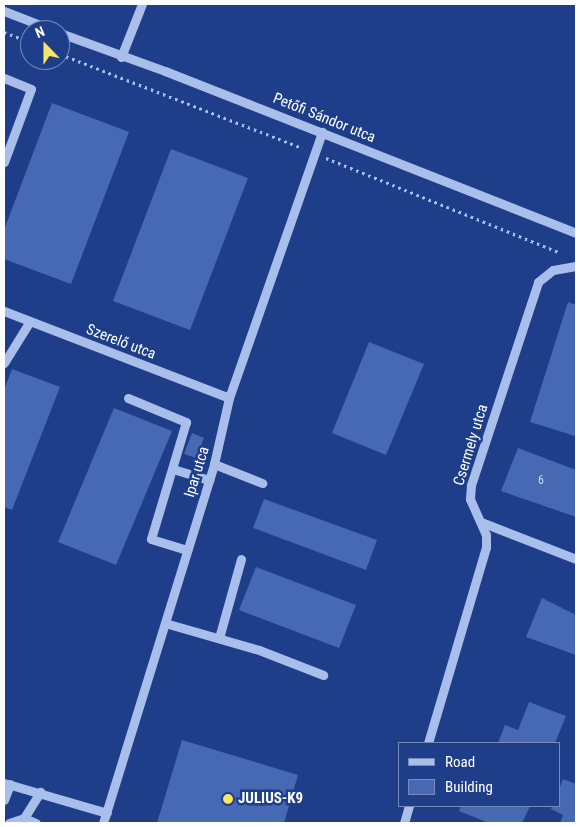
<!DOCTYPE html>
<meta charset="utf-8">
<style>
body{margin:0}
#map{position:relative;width:580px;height:827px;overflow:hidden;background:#1e3e89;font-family:"Roboto Condensed",sans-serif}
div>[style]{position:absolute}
.building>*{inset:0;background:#4768b2}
.path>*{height:3px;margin-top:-1.5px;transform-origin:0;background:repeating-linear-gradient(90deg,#a9beeb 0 2.5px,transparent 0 6.5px)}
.minor>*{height:9px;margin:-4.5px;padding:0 4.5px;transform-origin:4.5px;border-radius:4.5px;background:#a9beeb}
.dots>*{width:14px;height:14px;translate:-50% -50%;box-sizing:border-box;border:2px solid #1e3e89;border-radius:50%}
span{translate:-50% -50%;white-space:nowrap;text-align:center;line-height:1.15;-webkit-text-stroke:5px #1e3e89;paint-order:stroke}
.number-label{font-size:12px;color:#d1d9ec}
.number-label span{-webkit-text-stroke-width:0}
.street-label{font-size:15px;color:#fff}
.poi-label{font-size:15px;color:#fff;font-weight:700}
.left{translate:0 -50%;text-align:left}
.frame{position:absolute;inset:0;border:5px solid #fff;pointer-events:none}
.legend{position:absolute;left:398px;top:742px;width:162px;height:65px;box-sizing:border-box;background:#1e3e89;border:1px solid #788bb8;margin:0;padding:6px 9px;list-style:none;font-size:15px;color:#fff}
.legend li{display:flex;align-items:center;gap:10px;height:25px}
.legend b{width:25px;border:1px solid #788bb8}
.north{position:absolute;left:20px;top:20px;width:50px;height:50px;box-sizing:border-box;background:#1e3e89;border:1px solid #788bb8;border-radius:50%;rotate:338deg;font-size:14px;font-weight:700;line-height:20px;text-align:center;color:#fff}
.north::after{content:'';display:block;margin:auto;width:18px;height:22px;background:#fae468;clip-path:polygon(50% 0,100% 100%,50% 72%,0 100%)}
</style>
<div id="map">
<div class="building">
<div style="clip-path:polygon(52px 103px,129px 132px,71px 284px,4px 259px,4px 230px)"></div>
<div style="clip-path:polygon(171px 149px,248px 178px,190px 330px,113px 301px)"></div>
<div style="clip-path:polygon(568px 302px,576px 305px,575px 436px,530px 422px)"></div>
<div style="clip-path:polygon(369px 342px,424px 364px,386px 455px,332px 433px)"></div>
<div style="clip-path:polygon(12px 369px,60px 387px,12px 510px,4px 507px,4px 390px)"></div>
<div style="clip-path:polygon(114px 408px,172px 431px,116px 565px,58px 542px)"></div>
<div style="clip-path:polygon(192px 433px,204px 438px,196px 458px,184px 454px)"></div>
<div style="clip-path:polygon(518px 448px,576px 470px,576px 517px,501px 491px)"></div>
<div style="clip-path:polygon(264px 499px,377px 540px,366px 570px,253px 528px)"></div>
<div style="clip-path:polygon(256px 567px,356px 605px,339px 648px,239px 610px)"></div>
<div style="clip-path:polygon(542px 598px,576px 615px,576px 655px,526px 637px)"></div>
<div style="clip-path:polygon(529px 702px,566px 716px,555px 743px,498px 743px,505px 725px,518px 730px)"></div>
<div style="clip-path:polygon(182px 740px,298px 775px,284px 823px,157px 823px)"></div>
<div style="clip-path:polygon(563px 779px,576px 784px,576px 823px,560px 823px,563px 815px,551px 809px,552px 806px,559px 806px,559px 789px)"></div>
<div style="clip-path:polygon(461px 806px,530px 806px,522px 823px,489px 823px,459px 811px)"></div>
</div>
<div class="path">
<div style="left:4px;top:32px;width:28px;rotate:21deg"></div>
<div style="left:60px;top:54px;width:260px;rotate:21.2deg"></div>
<div style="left:326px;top:158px;width:253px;rotate:22deg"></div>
</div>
<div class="minor">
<div style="left:4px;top:11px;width:53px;rotate:21.2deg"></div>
<div style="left:60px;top:33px;width:112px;rotate:19.9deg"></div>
<div style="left:165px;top:71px;width:442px;rotate:21.5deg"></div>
<div style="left:121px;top:57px;width:57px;rotate:-68.4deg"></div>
<div style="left:4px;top:78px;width:29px;rotate:22deg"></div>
<div style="left:31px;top:89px;width:78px;rotate:110.3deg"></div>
<div style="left:4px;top:311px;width:241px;rotate:21.1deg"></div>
<div style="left:4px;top:363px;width:49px;rotate:-58.2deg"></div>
<div style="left:128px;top:398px;width:63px;rotate:22.5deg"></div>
<div style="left:186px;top:422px;width:122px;rotate:106.7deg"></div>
<div style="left:151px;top:539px;width:38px;rotate:17deg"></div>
<div style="left:214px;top:464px;width:52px;rotate:21.6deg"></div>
<div style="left:173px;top:469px;width:38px;rotate:17deg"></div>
<div style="left:481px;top:522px;width:102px;rotate:21.3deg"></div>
<div style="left:165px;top:623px;width:98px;rotate:16deg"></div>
<div style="left:259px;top:650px;width:69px;rotate:21.3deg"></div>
<div style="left:219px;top:638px;width:82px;rotate:-74.4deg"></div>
<div style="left:428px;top:743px;width:204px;rotate:-73.5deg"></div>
<div style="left:486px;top:547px;width:12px;rotate:-90deg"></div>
<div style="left:486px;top:535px;width:39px;rotate:-114deg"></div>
<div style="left:470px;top:499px;width:14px;rotate:-86deg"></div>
<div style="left:471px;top:485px;width:214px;rotate:-71.7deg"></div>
<div style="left:538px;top:282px;width:19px;rotate:-39deg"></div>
<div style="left:553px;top:270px;width:23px;rotate:-10deg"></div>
<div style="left:4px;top:783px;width:107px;rotate:16.2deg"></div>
<div style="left:4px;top:800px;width:17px;rotate:-69deg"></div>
<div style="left:24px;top:818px;width:31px;rotate:-58deg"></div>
<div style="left:9px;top:823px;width:16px;rotate:-18deg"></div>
<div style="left:24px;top:818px;width:13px;rotate:23deg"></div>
<div style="left:103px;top:823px;width:376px;rotate:-72.8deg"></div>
<div style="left:214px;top:464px;width:68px;rotate:-77.2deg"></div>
<div style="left:229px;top:398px;width:282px;rotate:-70.7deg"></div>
<div style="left:404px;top:823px;width:18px;rotate:-74deg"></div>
</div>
<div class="dots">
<div style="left:228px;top:799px;background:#fae468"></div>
</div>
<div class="number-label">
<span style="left:541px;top:481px">6</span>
</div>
<div class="street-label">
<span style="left:324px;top:118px;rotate:22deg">Petőfi Sándor utca</span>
<span style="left:121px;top:342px;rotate:21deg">Szerelő utca</span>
<span style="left:471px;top:445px;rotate:-73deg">Csermely utca</span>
<span style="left:197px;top:472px;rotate:-73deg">Ipar utca</span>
</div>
<div class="poi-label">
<span class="left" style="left:238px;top:799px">JULIUS-K9</span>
</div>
<div class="frame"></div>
<ul class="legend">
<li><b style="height:6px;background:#a9beeb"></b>Road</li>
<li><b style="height:14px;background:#4768b2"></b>Building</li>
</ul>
<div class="north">N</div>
</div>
